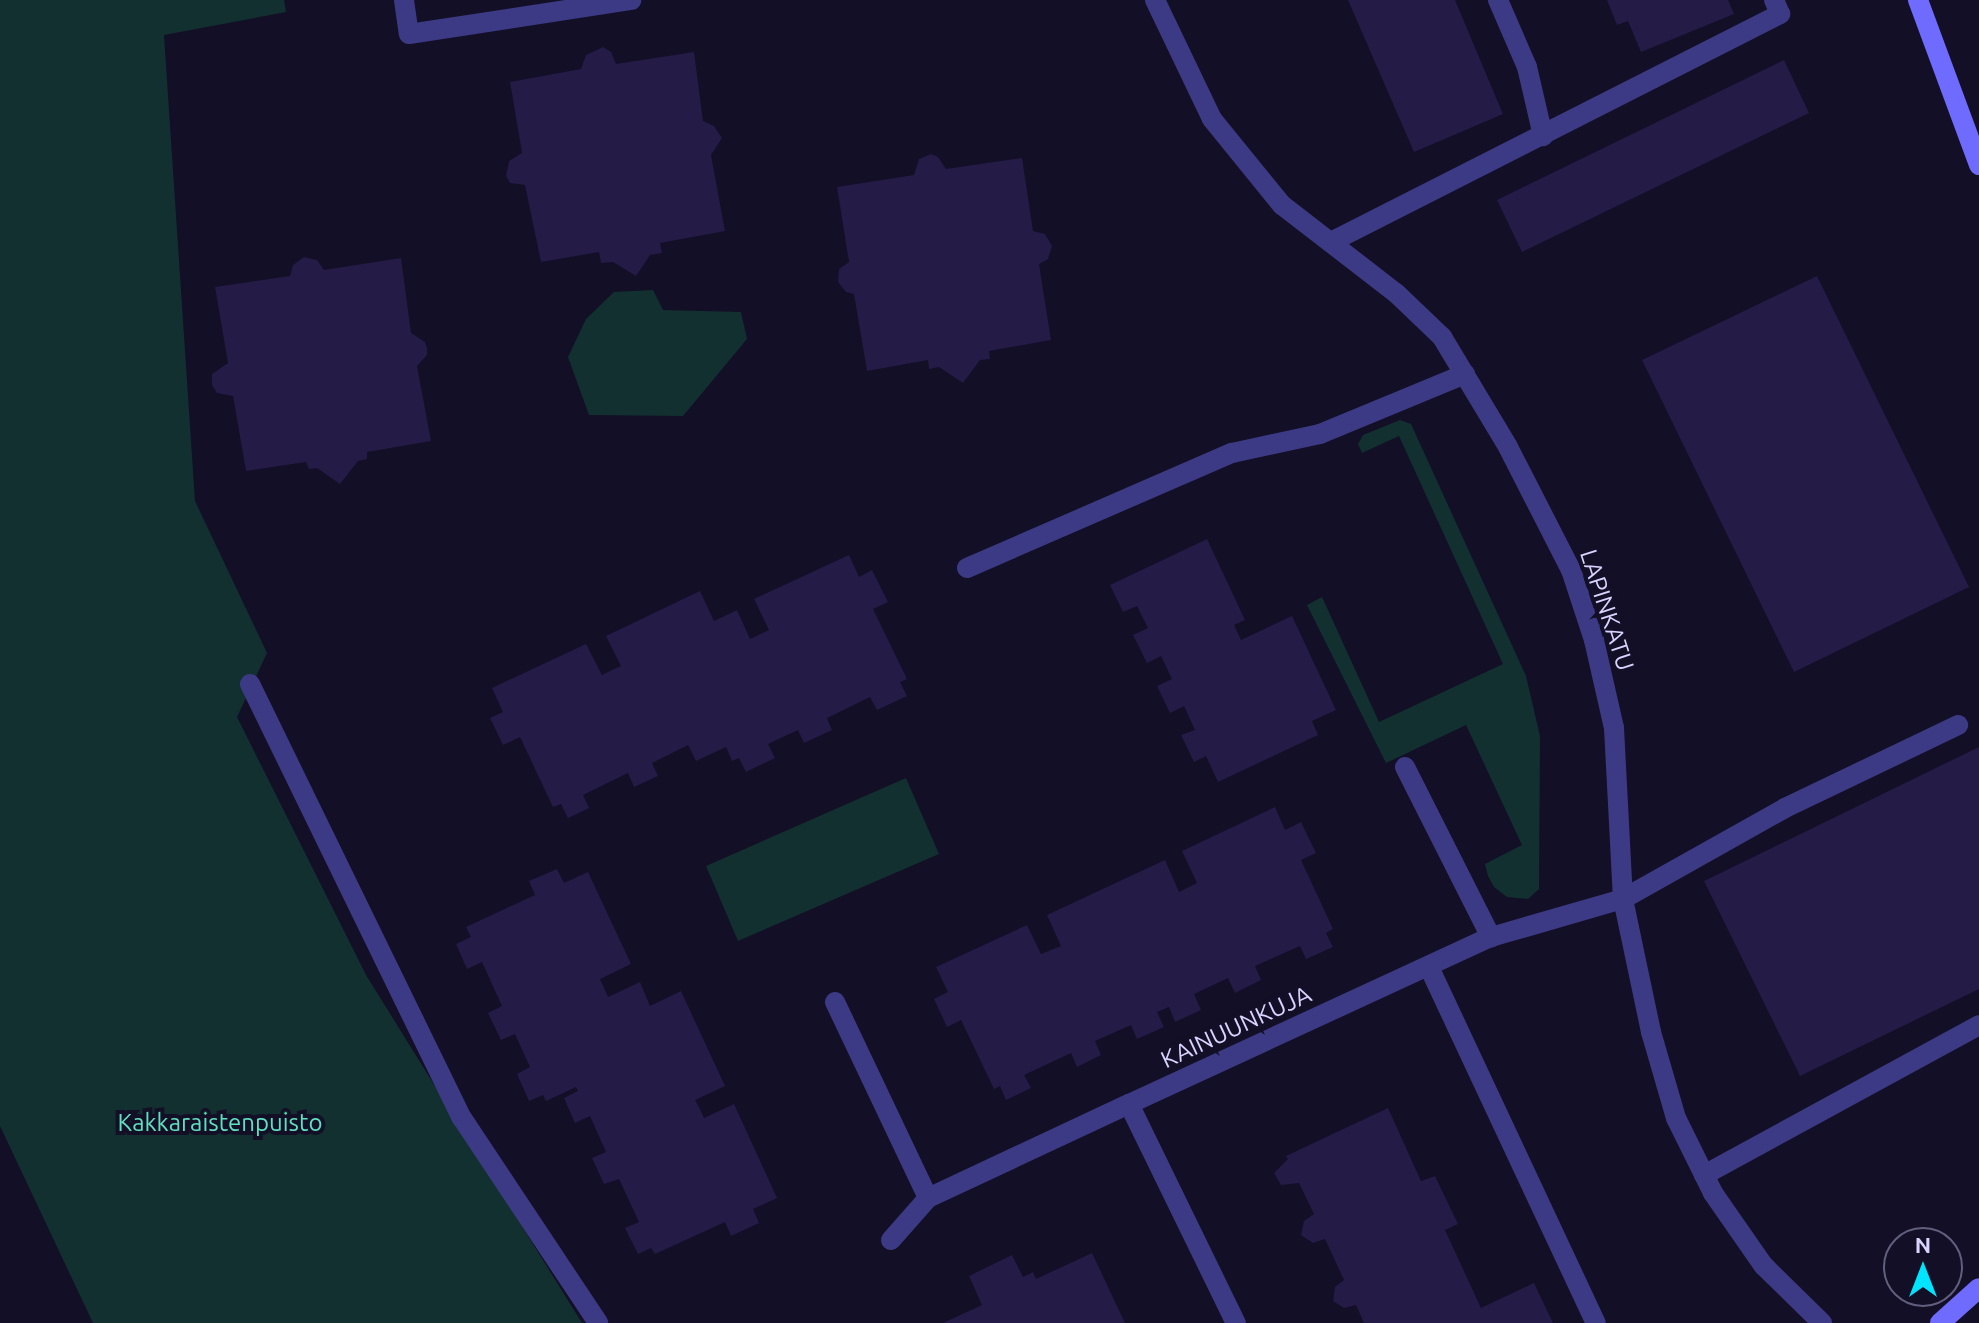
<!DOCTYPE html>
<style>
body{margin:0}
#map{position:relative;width:1979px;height:1323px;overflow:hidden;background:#130f26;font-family:Ubuntu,sans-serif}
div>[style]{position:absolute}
.green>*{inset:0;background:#12302f}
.building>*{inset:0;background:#241b47}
.lane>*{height:20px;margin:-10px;padding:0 10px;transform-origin:10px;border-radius:10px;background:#3d3a85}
.street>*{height:20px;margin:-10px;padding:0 10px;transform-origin:10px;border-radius:10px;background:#3d3a85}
.secondary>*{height:20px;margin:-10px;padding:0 10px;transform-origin:10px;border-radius:10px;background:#6f6bff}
span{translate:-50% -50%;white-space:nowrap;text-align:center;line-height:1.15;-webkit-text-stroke:8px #130f26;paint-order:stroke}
.street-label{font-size:24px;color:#d9d4ff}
.park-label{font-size:24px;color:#5fe0c0}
.north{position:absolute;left:1883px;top:1227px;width:80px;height:80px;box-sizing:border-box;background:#130f26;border:2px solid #625e7d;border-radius:50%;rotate:0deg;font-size:22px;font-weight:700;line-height:32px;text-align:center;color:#d9d4ff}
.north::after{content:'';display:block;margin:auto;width:28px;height:36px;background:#00e5ff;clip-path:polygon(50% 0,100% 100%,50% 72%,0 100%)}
</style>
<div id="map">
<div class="green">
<div style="clip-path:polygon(0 0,284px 0,286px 12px,164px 35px,195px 501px,267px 653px,237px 717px,366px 975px,582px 1323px,93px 1323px,0 1126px)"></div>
<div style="clip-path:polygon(653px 290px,663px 310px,741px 312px,747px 339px,683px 416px,589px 415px,568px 357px,586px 319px,614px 292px)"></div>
<div style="clip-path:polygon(1400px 420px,1411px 424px,1526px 676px,1540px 736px,1539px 889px,1528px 899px,1507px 897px,1494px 887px,1488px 876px,1485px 864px,1522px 845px,1466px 725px,1386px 763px,1307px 605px,1322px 597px,1379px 722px,1503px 664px,1399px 436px,1362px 453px,1358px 444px,1363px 435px)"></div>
<div style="clip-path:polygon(906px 778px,939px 854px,738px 941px,706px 866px)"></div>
</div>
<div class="building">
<div style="clip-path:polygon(1348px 0,1455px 0,1503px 114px,1414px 152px)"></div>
<div style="clip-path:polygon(1607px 0,1728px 0,1734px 14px,1641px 52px,1628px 21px,1617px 25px)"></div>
<div style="clip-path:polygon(603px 47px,611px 52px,616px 64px,694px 52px,703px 121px,714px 126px,722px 138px,711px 155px,725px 231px,660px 243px,662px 253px,650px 255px,636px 276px,613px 262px,601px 263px,599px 252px,541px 262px,525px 185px,510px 183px,506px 176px,509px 161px,522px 153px,510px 82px,581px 69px,586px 55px)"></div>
<div style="clip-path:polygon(1784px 60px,1809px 113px,1522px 252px,1497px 200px)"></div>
<div style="clip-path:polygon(931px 154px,938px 157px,946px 169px,1022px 158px,1033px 231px,1045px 234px,1052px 246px,1048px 259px,1039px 264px,1051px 340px,989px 351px,990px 359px,980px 360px,963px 383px,939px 367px,929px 369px,928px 360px,867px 371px,854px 294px,846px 292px,838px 282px,839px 269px,849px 262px,837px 187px,914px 175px,919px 159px)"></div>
<div style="clip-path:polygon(304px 257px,317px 260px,324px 270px,401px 258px,411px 333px,425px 342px,427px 348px,427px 355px,417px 366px,431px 441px,367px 452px,367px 459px,358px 461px,340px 484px,317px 468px,309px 469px,306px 462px,246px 471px,233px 396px,217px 393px,212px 385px,212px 374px,228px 363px,215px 287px,290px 276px,293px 265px)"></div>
<div style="clip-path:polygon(1817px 276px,1969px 587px,1794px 672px,1642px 360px)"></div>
<div style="clip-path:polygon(1207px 539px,1245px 620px,1234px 625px,1241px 640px,1292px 616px,1336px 710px,1312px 721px,1318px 735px,1218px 782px,1206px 756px,1194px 762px,1181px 735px,1195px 730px,1184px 706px,1170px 713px,1157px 686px,1172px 679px,1161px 656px,1147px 663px,1133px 635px,1148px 628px,1137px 606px,1123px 612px,1110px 585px)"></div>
<div style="clip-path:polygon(849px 555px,859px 577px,872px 570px,888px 602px,873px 609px,907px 679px,900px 682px,907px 696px,877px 710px,870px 697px,827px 718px,832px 730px,804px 743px,798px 730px,768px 744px,775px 758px,746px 772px,739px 758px,732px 761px,726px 747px,696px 761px,688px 745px,652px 763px,658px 776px,634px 787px,628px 773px,583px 795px,589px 808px,568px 818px,561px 804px,553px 807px,520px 737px,503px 745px,490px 718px,503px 712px,492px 688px,586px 644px,602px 675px,610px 671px,621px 666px,606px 636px,700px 591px,714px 621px,737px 610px,750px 639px,769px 630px,754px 599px)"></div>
<div style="clip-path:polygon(1979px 747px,1979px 989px,1800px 1076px,1704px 881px)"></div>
<div style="clip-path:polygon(1275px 807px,1285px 830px,1301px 822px,1316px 853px,1301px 860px,1333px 929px,1326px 933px,1333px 947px,1306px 959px,1300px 946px,1255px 966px,1261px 980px,1235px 993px,1228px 978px,1194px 994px,1201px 1010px,1175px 1022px,1169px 1007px,1157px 1012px,1164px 1027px,1137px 1039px,1131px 1025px,1095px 1041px,1101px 1055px,1077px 1067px,1071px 1053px,1024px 1075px,1031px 1088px,1006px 1100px,1000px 1086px,994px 1089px,961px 1020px,947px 1027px,934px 999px,948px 992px,936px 967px,1027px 925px,1041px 954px,1061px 946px,1047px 915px,1165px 860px,1179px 892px,1197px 883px,1182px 851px)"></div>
<div style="clip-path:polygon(557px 869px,564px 883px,588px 872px,631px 964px,600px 979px,608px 997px,640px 982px,650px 1006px,681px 991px,725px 1086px,695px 1100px,700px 1109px,704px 1118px,734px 1104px,777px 1198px,753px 1209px,759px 1223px,731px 1236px,725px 1222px,655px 1254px,651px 1248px,638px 1254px,625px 1228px,639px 1222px,619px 1179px,604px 1184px,592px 1158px,606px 1152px,590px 1116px,575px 1123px,564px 1098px,578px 1091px,576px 1087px,546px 1101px,543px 1095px,529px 1101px,517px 1074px,530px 1067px,515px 1034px,501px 1040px,488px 1013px,502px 1006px,482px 962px,467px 969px,456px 944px,471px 937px,466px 927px,535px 895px,529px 881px)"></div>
<div style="clip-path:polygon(1388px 1108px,1421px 1181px,1435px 1176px,1458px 1224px,1445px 1230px,1481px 1308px,1534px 1283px,1553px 1323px,1364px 1323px,1356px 1305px,1344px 1308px,1333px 1301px,1335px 1287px,1344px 1280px,1325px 1239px,1313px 1243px,1301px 1235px,1304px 1221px,1314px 1214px,1299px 1183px,1281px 1185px,1274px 1173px,1288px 1159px,1286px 1156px)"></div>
<div style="clip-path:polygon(1092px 1253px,1125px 1323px,943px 1323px,982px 1305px,969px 1276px,1012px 1255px,1023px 1277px,1033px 1272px,1036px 1279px)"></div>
</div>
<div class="lane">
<div style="left:404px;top:0;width:34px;rotate:82deg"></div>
<div style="left:409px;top:34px;width:225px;rotate:-8.7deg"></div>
<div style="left:1498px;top:0;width:73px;rotate:66.6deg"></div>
<div style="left:1527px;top:67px;width:71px;rotate:76.9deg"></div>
<div style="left:1331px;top:242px;width:504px;rotate:-26.92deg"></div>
<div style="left:1780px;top:14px;width:15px;rotate:-113deg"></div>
<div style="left:967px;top:568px;width:289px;rotate:-23.5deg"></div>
<div style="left:1232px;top:453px;width:90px;rotate:-12.2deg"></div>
<div style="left:1320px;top:434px;width:157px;rotate:-22.5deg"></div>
<div style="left:250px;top:684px;width:483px;rotate:64deg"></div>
<div style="left:462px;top:1118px;width:246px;rotate:56.4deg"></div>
<div style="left:1405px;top:767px;width:191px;rotate:63.2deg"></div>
<div style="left:1623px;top:899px;width:186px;rotate:-29.3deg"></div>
<div style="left:1785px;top:808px;width:192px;rotate:-25.6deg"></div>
<div style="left:1429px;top:967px;width:393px;rotate:64.9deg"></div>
<div style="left:835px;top:1002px;width:217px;rotate:64.6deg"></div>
<div style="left:1129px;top:1104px;width:244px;rotate:64deg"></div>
<div style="left:1704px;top:1175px;width:313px;rotate:-28.6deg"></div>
</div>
<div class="street">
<div style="left:1155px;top:0;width:132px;rotate:64.4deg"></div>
<div style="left:1212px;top:119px;width:111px;rotate:50.9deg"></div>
<div style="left:1282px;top:205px;width:144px;rotate:37.7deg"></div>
<div style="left:1396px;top:293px;width:64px;rotate:43.7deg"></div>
<div style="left:1442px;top:337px;width:128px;rotate:59deg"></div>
<div style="left:1508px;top:447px;width:138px;rotate:62.9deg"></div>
<div style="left:1571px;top:570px;width:74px;rotate:71.8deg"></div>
<div style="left:1594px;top:640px;width:90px;rotate:77.2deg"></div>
<div style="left:1614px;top:728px;width:171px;rotate:87deg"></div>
<div style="left:1623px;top:899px;width:136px;rotate:78.1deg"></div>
<div style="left:1651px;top:1032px;width:90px;rotate:73.8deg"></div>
<div style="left:1676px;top:1118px;width:84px;rotate:63.7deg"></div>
<div style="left:1713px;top:1193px;width:88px;rotate:55.2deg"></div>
<div style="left:1763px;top:1265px;width:83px;rotate:44.5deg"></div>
<div style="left:891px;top:1240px;width:56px;rotate:-48.6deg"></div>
<div style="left:928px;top:1198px;width:222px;rotate:-25.1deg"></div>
<div style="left:1129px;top:1104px;width:399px;rotate:-24.8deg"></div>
<div style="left:1491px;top:937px;width:137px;rotate:-16.1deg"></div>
</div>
<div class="secondary">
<div style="left:1918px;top:0;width:176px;rotate:69.7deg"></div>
<div style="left:1940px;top:1323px;width:52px;rotate:-41.9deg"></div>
</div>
<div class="street-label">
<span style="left:1607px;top:610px;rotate:72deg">LAPINKATU</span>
<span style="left:1236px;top:1027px;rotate:-25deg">KAINUUNKUJA</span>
</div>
<div class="park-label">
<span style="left:220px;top:1123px">Kakkaraistenpuisto</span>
</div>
<div class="north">N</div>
</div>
